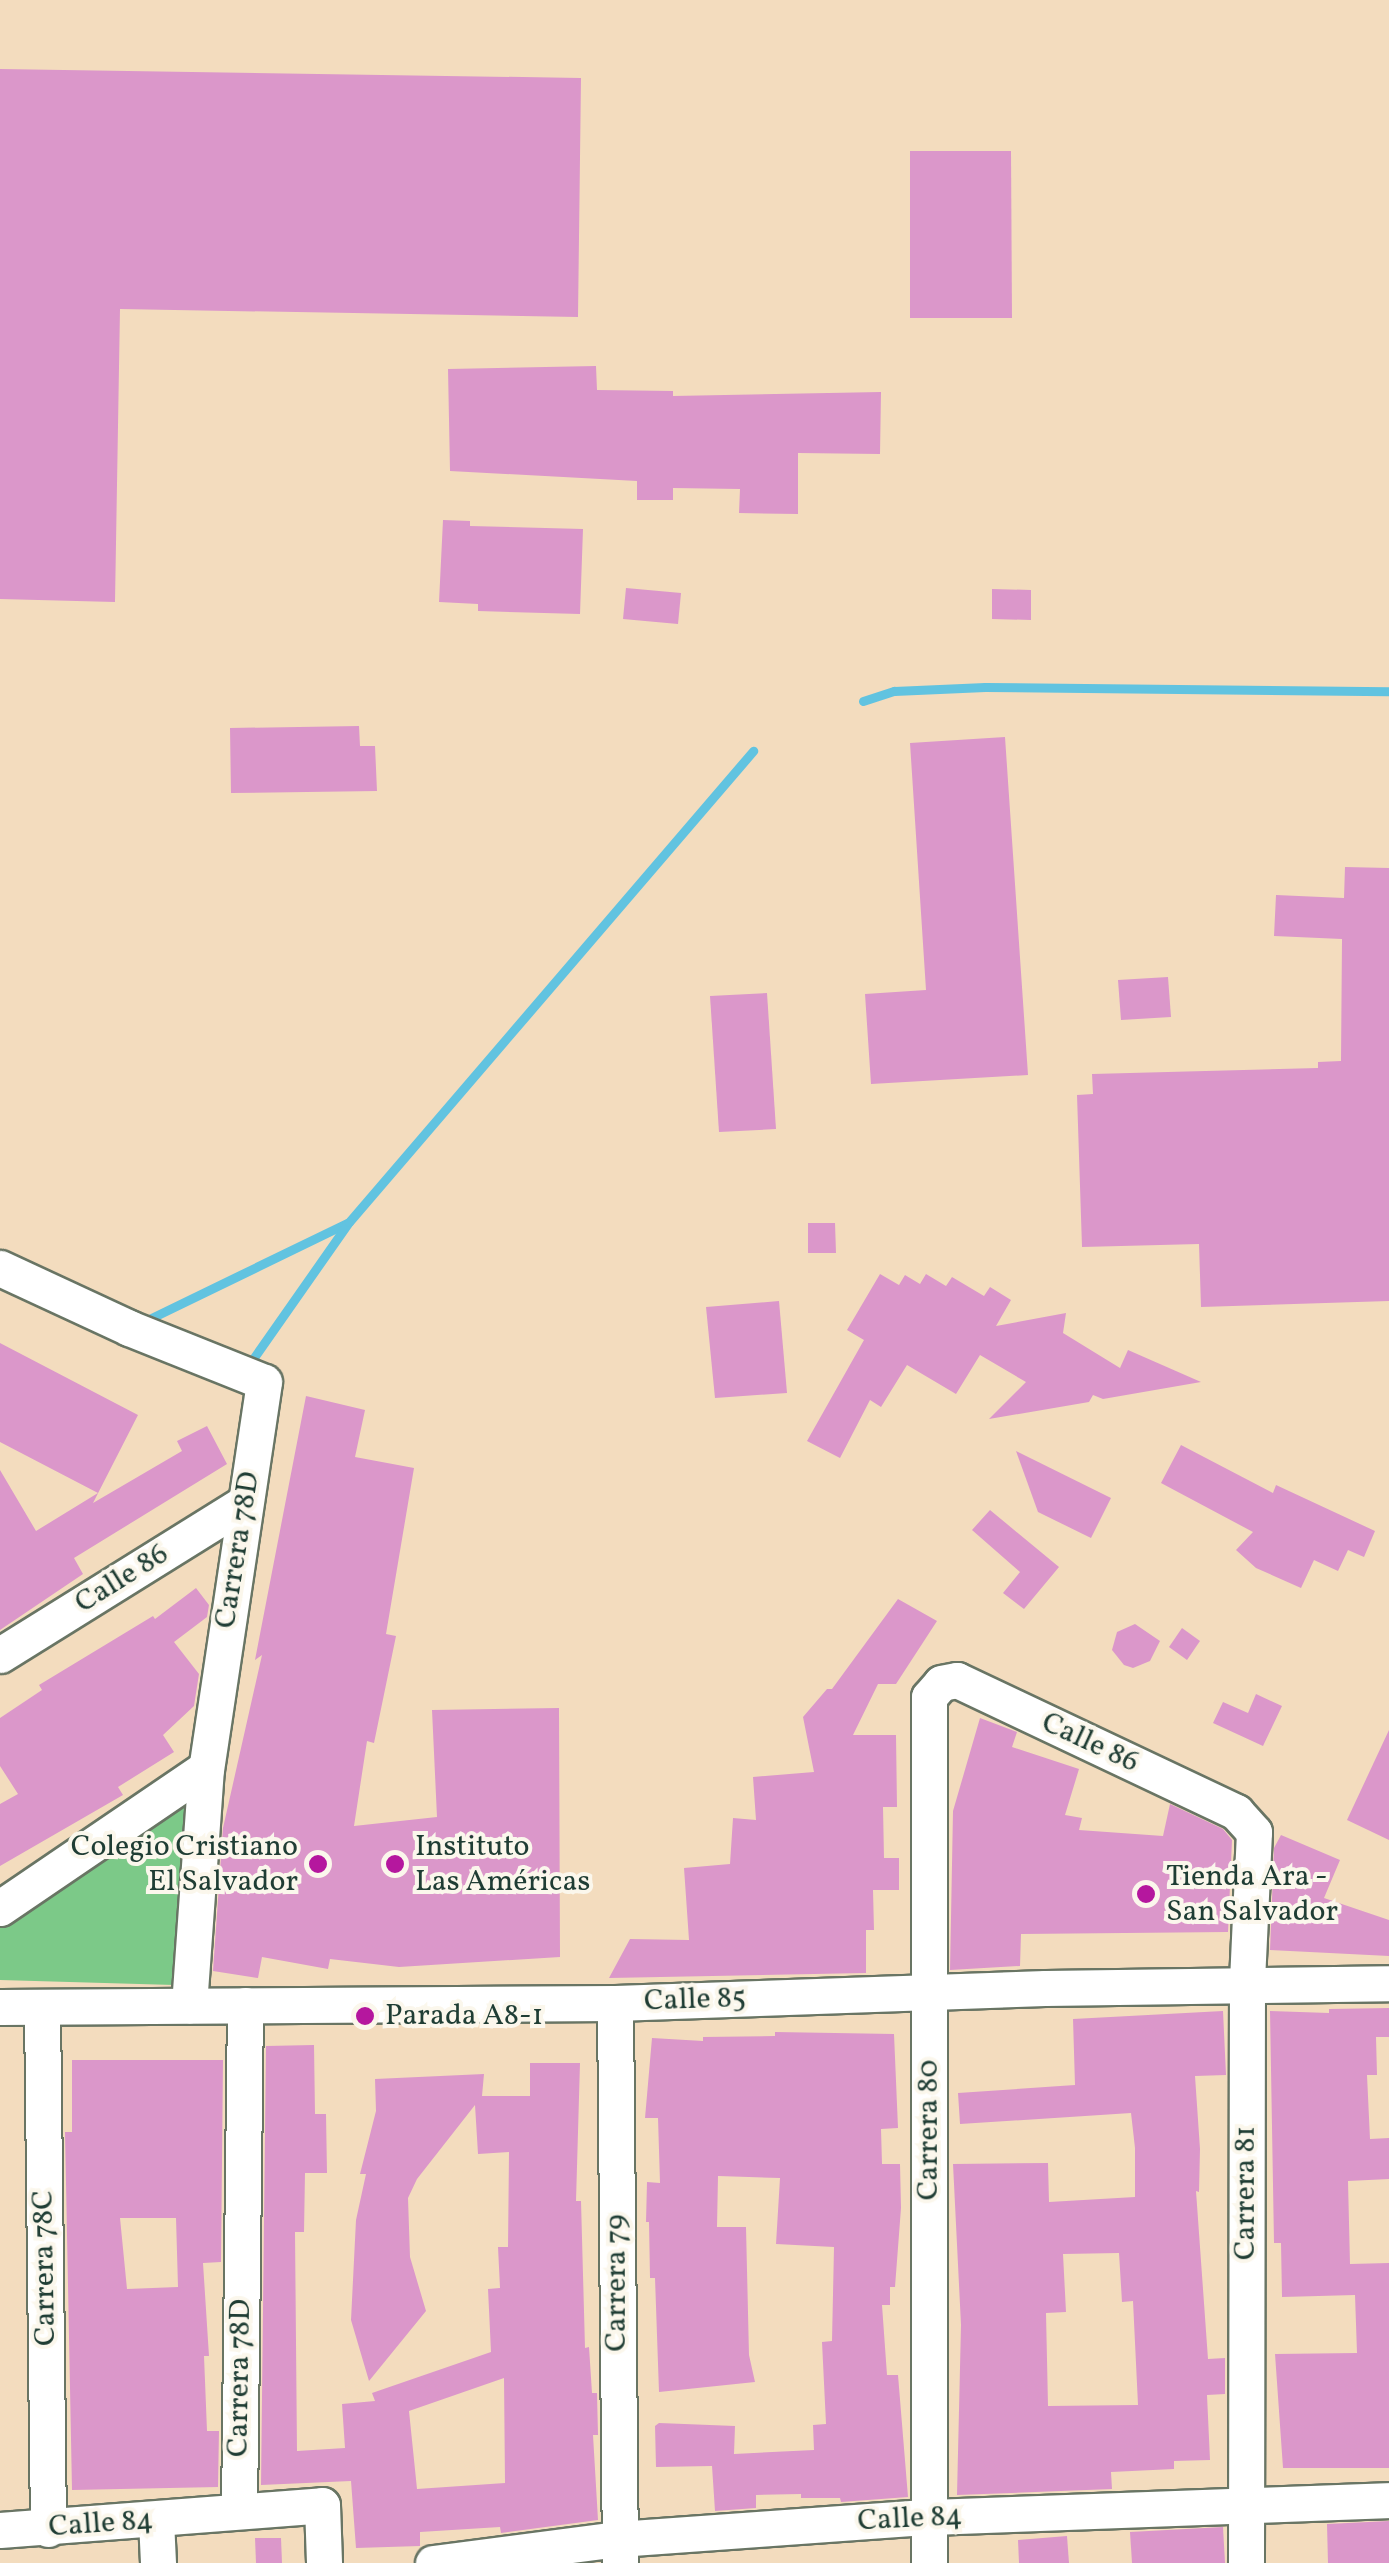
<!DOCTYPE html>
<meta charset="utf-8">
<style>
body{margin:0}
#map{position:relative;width:1389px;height:2563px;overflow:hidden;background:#f3dcbe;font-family:Vollkorn,serif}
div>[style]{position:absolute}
.green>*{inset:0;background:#7cc988}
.stream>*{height:9px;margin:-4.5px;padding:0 4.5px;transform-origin:4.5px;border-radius:4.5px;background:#61c3e0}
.building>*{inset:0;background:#db97ca}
.roads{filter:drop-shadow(2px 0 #697564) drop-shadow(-2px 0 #697564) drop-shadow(0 2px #697564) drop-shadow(0 -2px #697564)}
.street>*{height:35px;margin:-17.5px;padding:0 17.5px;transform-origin:17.5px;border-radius:17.5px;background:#fff}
.dots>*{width:28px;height:28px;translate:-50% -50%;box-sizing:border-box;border:5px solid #fbf7ec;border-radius:50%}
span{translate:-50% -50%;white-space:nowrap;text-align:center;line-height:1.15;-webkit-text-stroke:8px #fbf7ec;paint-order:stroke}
.street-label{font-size:30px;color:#1f3d34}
.poi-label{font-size:30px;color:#1f3d34}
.right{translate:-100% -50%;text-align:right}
.left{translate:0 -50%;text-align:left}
</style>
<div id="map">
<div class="green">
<div style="clip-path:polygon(193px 1790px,174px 1985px,0 1980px,0 1914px)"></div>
</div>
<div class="stream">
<div style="left:863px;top:701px;width:33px;rotate:-18deg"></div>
<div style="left:894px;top:691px;width:91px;rotate:-2.5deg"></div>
<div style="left:985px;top:687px;width:404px;rotate:0.6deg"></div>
<div style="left:141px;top:1323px;width:229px;rotate:-25.9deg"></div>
<div style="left:248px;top:1366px;width:176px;rotate:-55deg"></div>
<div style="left:349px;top:1222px;width:621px;rotate:-49.38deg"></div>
</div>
<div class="building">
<div style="clip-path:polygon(0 69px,581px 78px,578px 317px,120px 309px,115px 602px,0 599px)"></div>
<div style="clip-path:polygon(910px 151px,1011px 151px,1012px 318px,910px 318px)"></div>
<div style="clip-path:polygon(596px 366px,597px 390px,673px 391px,673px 396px,881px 392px,880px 454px,798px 453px,798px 514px,739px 513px,740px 489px,673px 488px,673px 500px,637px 500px,637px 481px,450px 471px,448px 369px)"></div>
<div style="clip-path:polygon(443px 520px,470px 521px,470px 526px,583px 529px,580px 614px,478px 611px,478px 604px,439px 602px)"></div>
<div style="clip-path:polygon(626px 588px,681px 593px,678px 624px,623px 619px)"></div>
<div style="clip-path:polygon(992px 589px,1031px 590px,1031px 620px,992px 619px)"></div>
<div style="clip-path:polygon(359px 726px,360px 746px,375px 746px,377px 791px,231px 793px,230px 728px)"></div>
<div style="clip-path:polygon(1005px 737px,1028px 1075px,871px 1084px,865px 994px,926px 990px,910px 743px)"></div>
<div style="clip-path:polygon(1345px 867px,1389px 868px,1389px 1301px,1201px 1307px,1199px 1244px,1082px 1247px,1077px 1095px,1093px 1094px,1092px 1074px,1318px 1068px,1318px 1062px,1341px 1061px,1342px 939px,1274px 936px,1276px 895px,1344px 898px)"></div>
<div style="clip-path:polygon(1168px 977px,1171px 1017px,1121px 1020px,1118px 980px)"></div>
<div style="clip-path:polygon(767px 993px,776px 1129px,719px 1132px,710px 996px)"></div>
<div style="clip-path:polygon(808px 1223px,835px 1223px,836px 1253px,808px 1253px)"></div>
<div style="clip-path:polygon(880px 1274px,899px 1285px,905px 1275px,920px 1284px,926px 1274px,946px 1286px,952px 1277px,984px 1296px,990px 1287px,1011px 1300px,996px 1326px,1066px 1313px,1063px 1333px,1120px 1368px,1128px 1350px,1201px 1382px,1103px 1399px,1093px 1395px,1089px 1402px,989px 1419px,1026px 1382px,980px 1355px,956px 1394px,907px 1365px,881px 1407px,870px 1400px,840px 1458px,807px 1441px,864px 1340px,847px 1330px)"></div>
<div style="clip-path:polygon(779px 1301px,787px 1393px,715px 1398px,706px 1307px)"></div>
<div style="clip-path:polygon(0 1343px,138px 1415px,93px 1503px,182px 1451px,177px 1441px,207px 1426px,227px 1464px,74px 1558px,83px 1574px,0 1630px,0 1470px,36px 1531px,98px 1493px,0 1442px)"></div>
<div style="clip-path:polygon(306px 1396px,365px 1410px,355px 1457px,414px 1468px,386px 1634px,396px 1636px,374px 1743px,367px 1741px,354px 1826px,437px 1817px,432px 1710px,559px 1708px,560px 1957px,399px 1967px,330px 1959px,328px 1969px,262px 1957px,258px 1978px,213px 1971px,223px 1828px,262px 1655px,255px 1660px)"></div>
<div style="clip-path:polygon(1181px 1445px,1273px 1493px,1276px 1485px,1375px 1531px,1364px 1557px,1348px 1550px,1338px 1571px,1314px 1560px,1301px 1588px,1256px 1568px,1236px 1550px,1253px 1532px,1161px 1483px)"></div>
<div style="clip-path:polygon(1016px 1451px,1111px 1498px,1091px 1538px,1038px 1512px)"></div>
<div style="clip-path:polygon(990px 1510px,1059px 1567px,1024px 1609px,1003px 1593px,1020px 1572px,972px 1530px)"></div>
<div style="clip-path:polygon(196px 1588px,209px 1605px,207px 1617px,174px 1642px,199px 1674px,194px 1706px,163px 1735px,174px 1752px,118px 1787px,123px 1795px,0 1866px,0 1804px,18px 1794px,0 1766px,0 1718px,42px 1690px,39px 1685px,153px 1616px,155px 1619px)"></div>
<div style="clip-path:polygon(898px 1599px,937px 1621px,896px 1684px,878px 1684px,853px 1735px,896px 1735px,897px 1807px,883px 1807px,884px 1858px,899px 1858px,899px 1890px,873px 1890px,874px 1930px,866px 1930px,866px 1973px,609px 1978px,630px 1939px,689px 1940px,684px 1868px,730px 1864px,733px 1818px,756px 1820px,753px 1777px,814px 1772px,803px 1717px,827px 1689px,832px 1689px)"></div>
<div style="clip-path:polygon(1135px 1624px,1160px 1641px,1150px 1661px,1133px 1668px,1124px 1665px,1112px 1650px,1117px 1632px)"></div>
<div style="clip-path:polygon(1182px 1628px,1200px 1641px,1187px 1660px,1169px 1647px)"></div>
<div style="clip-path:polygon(1256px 1694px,1282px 1706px,1263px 1746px,1213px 1723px,1223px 1702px,1248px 1713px)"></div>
<div style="clip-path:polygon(980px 1718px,1017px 1732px,1012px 1747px,1079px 1769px,1065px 1815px,1082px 1818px,1079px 1830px,1163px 1836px,1170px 1804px,1223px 1829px,1232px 1840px,1228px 1932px,1021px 1934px,1020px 1966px,950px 1970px,953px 1811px)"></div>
<div style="clip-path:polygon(1389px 1730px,1389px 1840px,1347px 1820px)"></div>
<div style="clip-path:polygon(1281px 1835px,1340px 1860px,1324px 1898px,1389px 1920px,1389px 1956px,1270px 1950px,1274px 1848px)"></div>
<div style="clip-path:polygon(1389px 2008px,1389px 2037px,1376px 2037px,1377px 2075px,1367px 2075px,1370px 2139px,1389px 2138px,1389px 2179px,1348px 2181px,1350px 2264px,1389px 2263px,1389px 2468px,1283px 2468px,1275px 2354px,1357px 2353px,1355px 2295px,1282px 2297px,1281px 2243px,1274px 2243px,1270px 2011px,1329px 2013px,1329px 2009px)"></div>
<div style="clip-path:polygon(evenodd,1223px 2011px,1226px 2075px,1195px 2076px,1200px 2149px,1199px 2192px,1196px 2191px,1208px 2359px,1225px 2358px,1225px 2394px,1207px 2395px,1210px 2460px,1174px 2461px,1174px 2469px,1111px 2472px,1112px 2489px,957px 2495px,961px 2325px,953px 2164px,1048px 2163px,1049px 2202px,1135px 2197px,1135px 2148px,1131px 2113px,960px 2124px,958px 2093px,1075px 2085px,1073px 2019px,1223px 2011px,1119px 2253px,1122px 2302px,1133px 2301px,1138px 2405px,1048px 2406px,1046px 2313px,1066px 2312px,1063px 2254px,1119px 2253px)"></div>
<div style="clip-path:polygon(775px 2032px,894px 2034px,898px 2128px,881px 2129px,882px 2164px,900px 2164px,901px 2208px,895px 2287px,890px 2287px,890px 2305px,882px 2305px,887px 2375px,898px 2375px,908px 2497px,841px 2502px,840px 2498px,801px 2498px,801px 2494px,756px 2495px,756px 2508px,715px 2511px,712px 2466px,656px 2467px,655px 2426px,659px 2423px,735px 2426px,734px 2454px,814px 2450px,813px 2425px,826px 2424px,822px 2342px,832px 2341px,834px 2247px,776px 2244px,780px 2178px,718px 2176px,717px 2227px,746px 2227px,749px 2355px,755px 2382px,659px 2392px,655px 2278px,650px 2278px,649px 2222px,646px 2222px,647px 2182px,660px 2183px,658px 2118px,645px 2118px,652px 2038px,703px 2041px,703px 2037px,775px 2036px)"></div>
<div style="clip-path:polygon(evenodd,314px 2045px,315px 2114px,326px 2114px,327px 2173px,305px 2173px,304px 2232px,295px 2232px,297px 2451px,345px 2448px,342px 2404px,375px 2401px,372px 2393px,491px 2352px,488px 2289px,500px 2288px,498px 2247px,508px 2247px,509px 2152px,478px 2154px,475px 2105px,417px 2179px,408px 2198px,410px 2257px,426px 2311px,369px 2381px,351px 2320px,356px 2220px,366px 2174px,360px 2174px,376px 2111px,375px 2079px,484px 2074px,482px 2096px,530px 2096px,530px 2063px,580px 2063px,576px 2201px,581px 2201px,585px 2348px,589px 2347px,592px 2393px,597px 2393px,598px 2435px,593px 2435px,598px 2520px,501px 2533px,500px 2527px,420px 2532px,420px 2546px,356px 2548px,351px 2481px,261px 2485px,266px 2046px,314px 2045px,504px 2378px,505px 2483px,417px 2489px,409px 2411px,504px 2378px)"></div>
<div style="clip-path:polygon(evenodd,72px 2060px,223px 2060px,221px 2262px,203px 2263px,209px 2356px,204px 2356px,207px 2431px,219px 2431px,218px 2487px,72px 2490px,65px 2132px,72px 2132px,72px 2060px,120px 2218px,176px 2218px,178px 2287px,127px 2289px,120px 2218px)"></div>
<div style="clip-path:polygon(1389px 2521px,1389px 2563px,1328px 2563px,1327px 2524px)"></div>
<div style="clip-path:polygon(1223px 2527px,1225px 2563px,1132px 2563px,1130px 2532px)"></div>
<div style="clip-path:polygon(1067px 2536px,1069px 2563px,1019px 2563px,1018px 2540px)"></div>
<div style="clip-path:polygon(255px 2538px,281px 2538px,282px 2563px,256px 2563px)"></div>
</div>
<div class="roads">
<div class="street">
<div style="left:0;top:1268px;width:142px;rotate:24.9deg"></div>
<div style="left:129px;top:1328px;width:145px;rotate:21.8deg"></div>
<div style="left:264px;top:1382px;width:390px;rotate:98.5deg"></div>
<div style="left:206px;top:1768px;width:238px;rotate:94.1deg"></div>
<div style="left:0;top:1655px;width:287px;rotate:-31.9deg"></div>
<div style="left:0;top:1908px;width:249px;rotate:-34.2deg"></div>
<div style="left:615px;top:2003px;width:559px;rotate:89.49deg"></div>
<div style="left:0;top:2007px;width:615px;rotate:-0.37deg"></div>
<div style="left:615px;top:2003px;width:430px;rotate:-2deg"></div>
<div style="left:1045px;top:1988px;width:344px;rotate:-0.8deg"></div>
<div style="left:42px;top:2007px;width:522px;rotate:89.34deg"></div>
<div style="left:239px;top:2511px;width:506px;rotate:-89.32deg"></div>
<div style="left:156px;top:2520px;width:43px;rotate:87.3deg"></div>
<div style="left:0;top:2530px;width:323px;rotate:-4.4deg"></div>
<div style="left:322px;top:2505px;width:58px;rotate:88deg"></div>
<div style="left:433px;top:2563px;width:187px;rotate:-7.4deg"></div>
<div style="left:618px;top:2539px;width:311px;rotate:-4.1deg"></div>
<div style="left:928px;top:2517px;width:461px;rotate:-2.1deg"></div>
<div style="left:929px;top:2563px;width:866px;rotate:-90deg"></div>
<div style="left:929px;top:1697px;width:18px;rotate:-49deg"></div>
<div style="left:941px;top:1683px;width:16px;rotate:-11deg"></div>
<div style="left:957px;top:1680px;width:309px;rotate:25.3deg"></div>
<div style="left:1236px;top:1812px;width:27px;rotate:48deg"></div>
<div style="left:1254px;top:1832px;width:151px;rotate:92.7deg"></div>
<div style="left:1247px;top:1983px;width:580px;rotate:90.1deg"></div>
</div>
</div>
<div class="dots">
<div style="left:318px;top:1864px;background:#b5179e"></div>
<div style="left:395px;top:1864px;background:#b5179e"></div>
<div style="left:1146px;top:1894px;background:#b5179e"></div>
<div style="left:365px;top:2016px;background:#b5179e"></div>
</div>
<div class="street-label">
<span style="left:238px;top:1550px;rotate:-81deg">Carrera 78D</span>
<span style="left:122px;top:1579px;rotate:-32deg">Calle 86</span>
<span style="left:1090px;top:1743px;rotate:25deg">Calle 86</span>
<span style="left:695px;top:2000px;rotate:-2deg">Calle 85</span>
<span style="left:929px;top:2130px;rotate:-90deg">Carrera 80</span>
<span style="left:1246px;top:2193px;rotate:-90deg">Carrera 81</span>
<span style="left:45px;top:2268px;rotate:-91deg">Carrera 78C</span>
<span style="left:617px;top:2283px;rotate:-90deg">Carrera 79</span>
<span style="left:240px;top:2378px;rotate:-89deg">Carrera 78D</span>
<span style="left:910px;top:2519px;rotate:-3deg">Calle 84</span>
<span style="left:101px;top:2524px;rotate:-4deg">Calle 84</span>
</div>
<div class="poi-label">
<span class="right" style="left:298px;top:1864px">Colegio Cristiano<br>El Salvador</span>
<span class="left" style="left:415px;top:1864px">Instituto<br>Las Américas</span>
<span class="left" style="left:1166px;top:1894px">Tienda Ara -<br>San Salvador</span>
<span class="left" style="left:385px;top:2016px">Parada A8-1</span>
</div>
</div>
